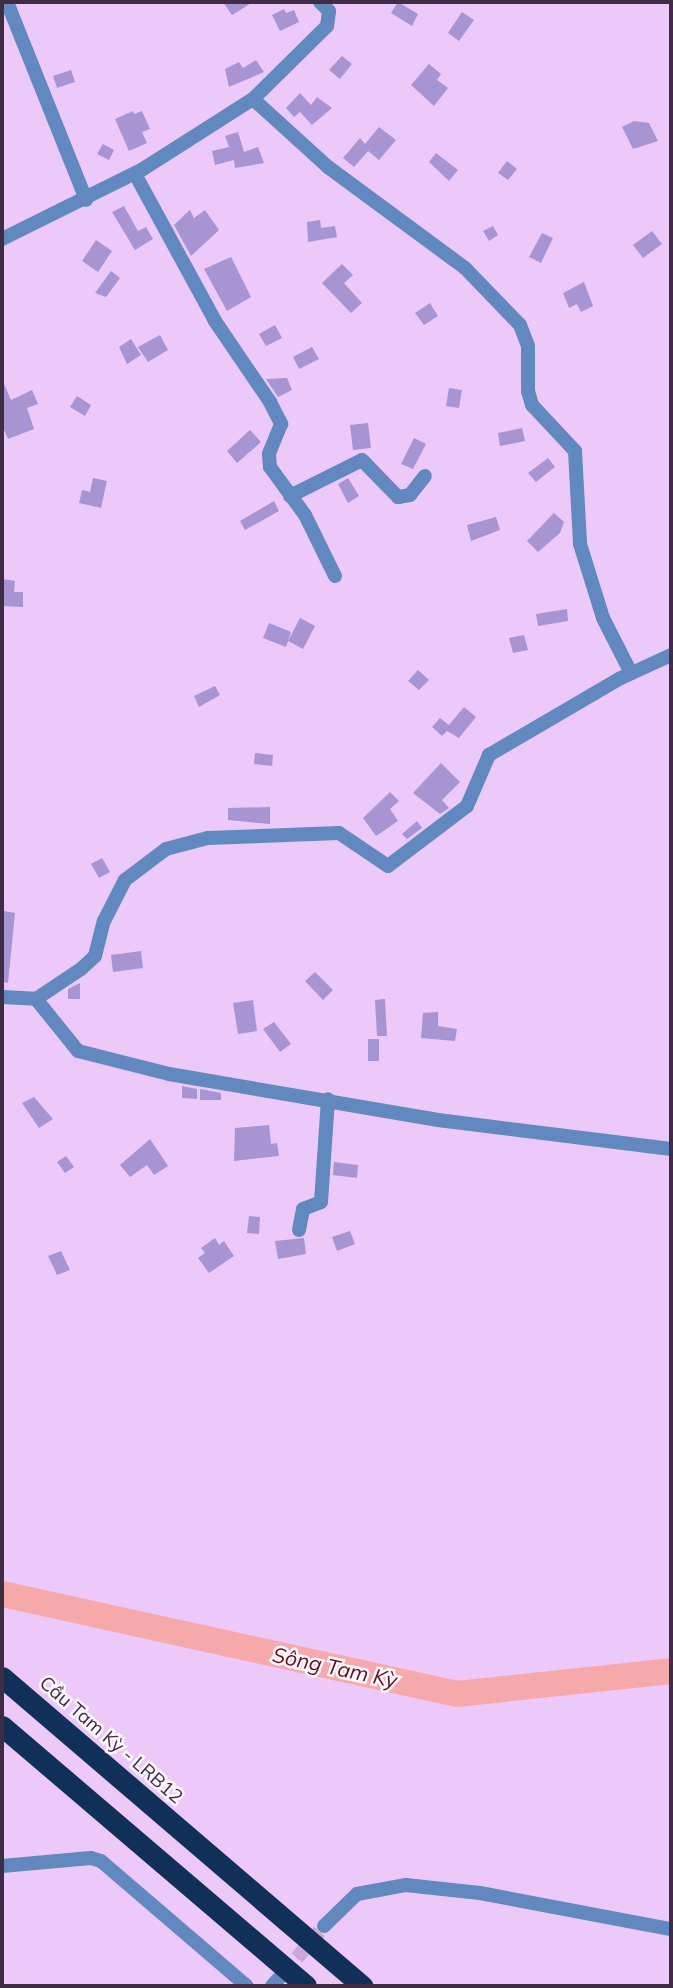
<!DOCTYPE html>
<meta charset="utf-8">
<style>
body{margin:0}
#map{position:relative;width:673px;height:1988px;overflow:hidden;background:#edc9f9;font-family:Mulish,sans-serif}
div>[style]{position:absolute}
.river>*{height:26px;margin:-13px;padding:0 13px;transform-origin:13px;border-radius:13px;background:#f6a9ab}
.building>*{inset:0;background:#a694d3}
.minor-tunnel>*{height:14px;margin-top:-7px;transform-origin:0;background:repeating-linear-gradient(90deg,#caaad5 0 14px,transparent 0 21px)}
.minor>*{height:14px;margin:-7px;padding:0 7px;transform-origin:7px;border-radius:7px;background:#6288c0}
.motorway>*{height:21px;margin:-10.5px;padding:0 10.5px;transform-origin:10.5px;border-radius:10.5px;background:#102f59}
span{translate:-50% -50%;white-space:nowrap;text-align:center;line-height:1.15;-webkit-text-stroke:5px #fcf7fd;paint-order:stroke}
.street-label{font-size:19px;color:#3e2d44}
.water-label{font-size:21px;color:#5d0f1c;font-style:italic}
.frame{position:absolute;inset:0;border:4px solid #3e2d44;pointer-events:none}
</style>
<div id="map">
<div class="river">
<div style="left:2px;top:1594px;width:466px;rotate:12.4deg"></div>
<div style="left:457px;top:1694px;width:215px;rotate:-6.1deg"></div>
</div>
<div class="building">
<div style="clip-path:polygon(223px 2px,253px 2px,232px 15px)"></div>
<div style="clip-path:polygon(398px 2px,418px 14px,412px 26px,391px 13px)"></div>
<div style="clip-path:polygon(284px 9px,286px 13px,294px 10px,299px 22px,280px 31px,272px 15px)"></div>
<div style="clip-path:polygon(462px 12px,474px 20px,459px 41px,448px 33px)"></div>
<div style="clip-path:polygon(342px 56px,352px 64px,340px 79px,329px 70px)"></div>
<div style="clip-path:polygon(256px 60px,264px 72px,229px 87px,225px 69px,239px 62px,243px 68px)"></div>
<div style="clip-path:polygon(429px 64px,441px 74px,437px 80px,448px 88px,434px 106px,411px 85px)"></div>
<div style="clip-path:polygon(71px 70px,75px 82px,57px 88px,53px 76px)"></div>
<div style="clip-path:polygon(300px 93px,311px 105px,317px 97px,332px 108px,312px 125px,300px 112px,294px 117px,286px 108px)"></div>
<div style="clip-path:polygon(133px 111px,134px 114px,142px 111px,150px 129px,142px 132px,147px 143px,129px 151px,115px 119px)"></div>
<div style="clip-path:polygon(634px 121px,649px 123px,658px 141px,633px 149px,622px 127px)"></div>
<div style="clip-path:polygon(379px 127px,396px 140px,379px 160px,368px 151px,354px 167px,343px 158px,360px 138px,365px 144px)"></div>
<div style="clip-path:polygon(238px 132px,244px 152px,258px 147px,264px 163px,235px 168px,234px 160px,215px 165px,212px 151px,229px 147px,225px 136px)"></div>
<div style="clip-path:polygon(103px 144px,114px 150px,109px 160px,97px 154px)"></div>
<div style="clip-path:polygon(436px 153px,458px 170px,449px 181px,429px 162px)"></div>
<div style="clip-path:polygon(507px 161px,517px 169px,508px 180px,498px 173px)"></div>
<div style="clip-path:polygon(124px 206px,138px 231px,146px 227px,153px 239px,135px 250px,112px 212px)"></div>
<div style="clip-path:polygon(190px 210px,194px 218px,205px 210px,219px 230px,191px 256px,174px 225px)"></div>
<div style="clip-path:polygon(320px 220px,321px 228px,335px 226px,337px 237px,308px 242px,307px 222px)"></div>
<div style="clip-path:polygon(493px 226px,498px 235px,489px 241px,483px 231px)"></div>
<div style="clip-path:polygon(652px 231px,662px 244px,643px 258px,633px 245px)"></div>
<div style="clip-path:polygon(542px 233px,553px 238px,541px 263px,529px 257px)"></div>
<div style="clip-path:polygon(96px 240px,112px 251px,98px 272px,82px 261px)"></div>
<div style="clip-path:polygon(231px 257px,251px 297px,227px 311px,204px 269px)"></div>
<div style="clip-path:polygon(342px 264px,353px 275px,344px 283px,362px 303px,351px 313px,322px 283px)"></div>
<div style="clip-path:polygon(111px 271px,120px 278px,106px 297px,95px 293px)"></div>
<div style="clip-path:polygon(584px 282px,593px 306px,581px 312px,577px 304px,569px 308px,563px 293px)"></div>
<div style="clip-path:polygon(430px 303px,438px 316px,424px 325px,415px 313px)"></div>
<div style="clip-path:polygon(275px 325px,282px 338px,266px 346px,259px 334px)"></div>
<div style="clip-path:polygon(160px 335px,168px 350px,148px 362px,138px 347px)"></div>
<div style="clip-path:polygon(131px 339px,141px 355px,127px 364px,119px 347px)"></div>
<div style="clip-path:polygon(312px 347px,319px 359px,299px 369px,293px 357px)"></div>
<div style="clip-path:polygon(287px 378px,292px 390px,278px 397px,266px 379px)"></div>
<div style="clip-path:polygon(2px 379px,11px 400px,32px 390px,38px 404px,27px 408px,34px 429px,8px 439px,2px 425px)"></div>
<div style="clip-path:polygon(449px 388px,462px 390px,459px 408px,446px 406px)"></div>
<div style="clip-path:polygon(77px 396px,91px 405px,85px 416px,70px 407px)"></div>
<div style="clip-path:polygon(368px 423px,371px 448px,353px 450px,350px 425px)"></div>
<div style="clip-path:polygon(522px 428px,525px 441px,500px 446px,498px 433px)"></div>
<div style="clip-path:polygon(250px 430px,261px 442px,237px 463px,227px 451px)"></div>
<div style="clip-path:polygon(414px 438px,426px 444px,413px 469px,401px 464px)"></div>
<div style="clip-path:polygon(548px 458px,555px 467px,536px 482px,528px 473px)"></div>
<div style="clip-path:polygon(93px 478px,107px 481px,101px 508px,79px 503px,82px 490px,90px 492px)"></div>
<div style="clip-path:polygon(348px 478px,359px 496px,348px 503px,338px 484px)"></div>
<div style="clip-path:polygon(274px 501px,279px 511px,245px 530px,240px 521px)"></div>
<div style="clip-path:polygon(554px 513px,564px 522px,560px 533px,538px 552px,527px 541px)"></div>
<div style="clip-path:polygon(496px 517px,500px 530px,471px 541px,467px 525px)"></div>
<div style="clip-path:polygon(2px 579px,15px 581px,14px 592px,23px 592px,23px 607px,2px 606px)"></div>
<div style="clip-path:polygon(567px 609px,568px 621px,538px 626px,536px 614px)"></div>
<div style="clip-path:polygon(300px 618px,315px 626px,303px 649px,288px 641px)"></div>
<div style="clip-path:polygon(269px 623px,291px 632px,286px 647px,263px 638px)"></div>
<div style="clip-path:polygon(524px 635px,528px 650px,513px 653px,509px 638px)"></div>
<div style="clip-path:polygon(418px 670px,429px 680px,419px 690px,408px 681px)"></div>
<div style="clip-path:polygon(215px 686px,220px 695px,199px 707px,194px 696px)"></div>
<div style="clip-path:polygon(464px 707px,476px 717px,459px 738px,447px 731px,442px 736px,432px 727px,440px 718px,449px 725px)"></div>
<div style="clip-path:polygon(255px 753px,273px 755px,272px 766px,254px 764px)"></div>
<div style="clip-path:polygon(441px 763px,460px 782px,442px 800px,449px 808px,440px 814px,413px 793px)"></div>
<div style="clip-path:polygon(390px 792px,399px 801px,390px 809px,398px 821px,376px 836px,363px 818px)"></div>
<div style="clip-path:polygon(270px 807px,270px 824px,228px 820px,228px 808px)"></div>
<div style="clip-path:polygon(417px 821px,422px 828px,407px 839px,402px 834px)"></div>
<div style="clip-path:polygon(102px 858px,110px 872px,99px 878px,91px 864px)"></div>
<div style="clip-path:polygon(4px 911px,15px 913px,8px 983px,2px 982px)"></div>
<div style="clip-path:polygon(141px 951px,143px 968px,113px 972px,111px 955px)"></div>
<div style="clip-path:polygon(315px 972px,333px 990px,323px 1000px,305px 981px)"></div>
<div style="clip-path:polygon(80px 983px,80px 999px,68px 999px,68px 989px)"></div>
<div style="clip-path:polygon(385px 999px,387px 1036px,377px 1036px,375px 1000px)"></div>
<div style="clip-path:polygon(253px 1000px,257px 1031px,238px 1034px,233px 1003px)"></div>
<div style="clip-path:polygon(438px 1012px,438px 1026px,457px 1029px,455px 1041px,421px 1038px,423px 1013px)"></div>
<div style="clip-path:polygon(274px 1022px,291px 1044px,280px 1052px,263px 1029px)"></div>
<div style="clip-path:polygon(368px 1039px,379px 1039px,379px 1061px,368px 1061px)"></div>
<div style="clip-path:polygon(182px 1086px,197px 1089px,197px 1099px,182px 1098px)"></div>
<div style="clip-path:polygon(200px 1089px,221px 1093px,221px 1100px,200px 1100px)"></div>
<div style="clip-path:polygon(34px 1097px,53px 1119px,39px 1128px,22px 1103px)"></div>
<div style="clip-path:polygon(269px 1125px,271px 1144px,277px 1143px,279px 1156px,234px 1161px,235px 1128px)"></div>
<div style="clip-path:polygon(150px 1139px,168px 1166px,154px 1175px,147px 1165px,130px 1177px,120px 1165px)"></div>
<div style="clip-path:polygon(66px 1156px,74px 1167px,65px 1173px,57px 1162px)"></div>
<div style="clip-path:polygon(334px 1162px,358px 1165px,357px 1178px,333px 1175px)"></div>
<div style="clip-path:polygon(249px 1216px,260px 1217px,259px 1234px,247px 1233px)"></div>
<div style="clip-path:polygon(350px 1231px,355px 1244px,337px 1251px,332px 1237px)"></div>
<div style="clip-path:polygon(215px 1238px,219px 1245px,224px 1241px,234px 1256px,209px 1273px,198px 1258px,205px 1253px,201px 1248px)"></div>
<div style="clip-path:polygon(304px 1238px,306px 1254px,278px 1259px,275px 1241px)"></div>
<div style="clip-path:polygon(61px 1251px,70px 1270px,57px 1275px,48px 1256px)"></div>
</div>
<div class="minor-tunnel">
<div style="left:283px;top:1974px;width:63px;rotate:-49.5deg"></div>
</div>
<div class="minor">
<div style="left:7px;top:2px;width:213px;rotate:68.2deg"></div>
<div style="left:253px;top:99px;width:101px;rotate:42.2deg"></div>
<div style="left:328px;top:167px;width:170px;rotate:36.4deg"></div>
<div style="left:465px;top:268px;width:79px;rotate:46deg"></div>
<div style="left:520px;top:325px;width:22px;rotate:69deg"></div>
<div style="left:528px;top:346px;width:45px;rotate:90deg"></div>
<div style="left:528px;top:391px;width:15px;rotate:74deg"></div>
<div style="left:532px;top:405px;width:63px;rotate:46.9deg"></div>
<div style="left:575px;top:451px;width:93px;rotate:86.9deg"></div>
<div style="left:580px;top:544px;width:77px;rotate:72.7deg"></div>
<div style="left:603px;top:618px;width:62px;rotate:63deg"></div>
<div style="left:135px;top:174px;width:167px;rotate:61.4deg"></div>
<div style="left:215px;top:321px;width:98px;rotate:55.8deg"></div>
<div style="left:270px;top:402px;width:25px;rotate:63deg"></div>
<div style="left:281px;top:424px;width:32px;rotate:112deg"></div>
<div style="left:269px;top:454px;width:13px;rotate:86deg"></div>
<div style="left:270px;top:467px;width:59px;rotate:53.9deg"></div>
<div style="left:305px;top:515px;width:68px;rotate:63.8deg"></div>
<div style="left:2px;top:239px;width:157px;rotate:-26.4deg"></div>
<div style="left:143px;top:169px;width:130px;rotate:-32.5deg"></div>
<div style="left:253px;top:99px;width:104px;rotate:-44.6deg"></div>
<div style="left:327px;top:26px;width:15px;rotate:-82deg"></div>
<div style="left:329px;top:11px;width:13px;rotate:-135deg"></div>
<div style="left:290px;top:496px;width:80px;rotate:-26.6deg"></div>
<div style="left:362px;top:460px;width:52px;rotate:45.8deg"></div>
<div style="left:398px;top:497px;width:12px;rotate:-9deg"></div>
<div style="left:410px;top:495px;width:24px;rotate:-52deg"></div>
<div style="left:2px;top:997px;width:34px;rotate:3deg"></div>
<div style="left:36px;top:999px;width:54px;rotate:-33.7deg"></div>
<div style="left:81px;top:969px;width:19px;rotate:-43deg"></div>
<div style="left:95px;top:956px;width:36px;rotate:-76deg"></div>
<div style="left:104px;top:921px;width:46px;rotate:-62.9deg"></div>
<div style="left:125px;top:880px;width:51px;rotate:-37.1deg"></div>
<div style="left:166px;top:849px;width:43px;rotate:-14.7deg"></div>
<div style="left:208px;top:838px;width:131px;rotate:-2.2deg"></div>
<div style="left:339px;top:833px;width:59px;rotate:34deg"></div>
<div style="left:388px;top:866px;width:99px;rotate:-37.2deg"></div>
<div style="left:467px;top:806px;width:56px;rotate:-66.7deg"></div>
<div style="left:489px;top:755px;width:153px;rotate:-30.3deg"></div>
<div style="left:621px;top:678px;width:55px;rotate:-24.7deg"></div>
<div style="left:36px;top:999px;width:67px;rotate:51.1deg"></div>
<div style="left:78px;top:1051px;width:94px;rotate:14.2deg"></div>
<div style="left:169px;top:1074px;width:273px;rotate:9.7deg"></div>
<div style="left:438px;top:1120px;width:235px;rotate:7.1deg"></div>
<div style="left:299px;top:1230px;width:21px;rotate:-79deg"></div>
<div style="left:303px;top:1209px;width:19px;rotate:-21deg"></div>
<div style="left:321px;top:1202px;width:103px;rotate:-86.1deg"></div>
<div style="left:2px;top:1866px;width:89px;rotate:-5.1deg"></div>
<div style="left:91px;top:1858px;width:10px;rotate:17deg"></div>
<div style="left:101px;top:1861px;width:192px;rotate:40.6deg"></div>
<div style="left:324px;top:1926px;width:46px;rotate:-44.1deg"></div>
<div style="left:357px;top:1894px;width:50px;rotate:-10.4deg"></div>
<div style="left:406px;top:1885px;width:74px;rotate:6.2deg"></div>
<div style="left:480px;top:1893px;width:194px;rotate:10.7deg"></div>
<div style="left:272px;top:1986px;width:12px;rotate:-48deg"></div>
</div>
<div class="motorway">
<div style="left:2px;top:1677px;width:475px;rotate:40.6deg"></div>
<div style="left:2px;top:1726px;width:400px;rotate:40.5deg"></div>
</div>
<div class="street-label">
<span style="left:111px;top:1740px;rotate:41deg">Cầu Tam Kỳ - LRB12</span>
</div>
<div class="water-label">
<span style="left:335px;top:1667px;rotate:12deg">Sông Tam Kỳ</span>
</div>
<div class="frame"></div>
</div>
